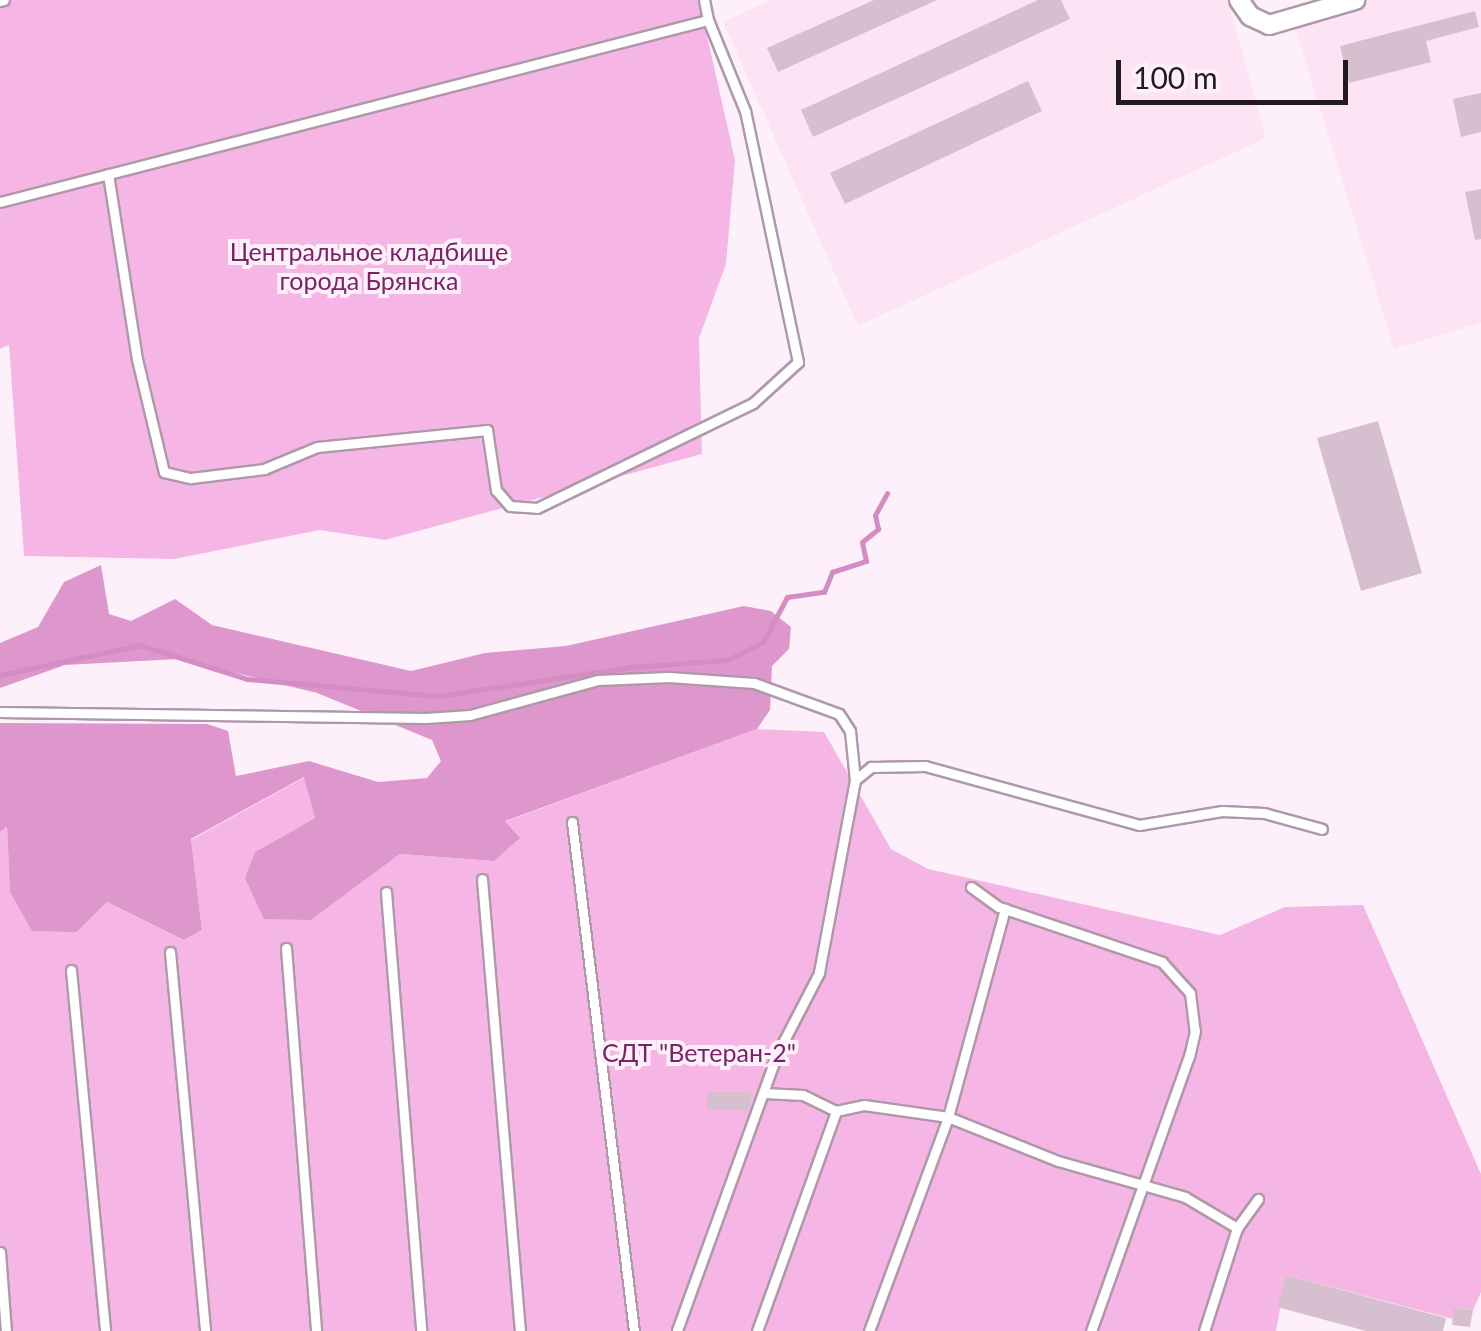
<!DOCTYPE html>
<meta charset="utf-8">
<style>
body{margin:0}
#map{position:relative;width:1481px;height:1331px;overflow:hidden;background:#fef0fa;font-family:Lato,sans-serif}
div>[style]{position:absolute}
.built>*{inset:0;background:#fce4f5}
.green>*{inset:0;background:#f6b6e5}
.forest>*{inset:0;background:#dd97cc}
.stream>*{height:5px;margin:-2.5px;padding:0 2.5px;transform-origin:2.5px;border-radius:2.5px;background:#d38dc2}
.building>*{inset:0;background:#d6bfcf}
.roads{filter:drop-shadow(2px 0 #af99a9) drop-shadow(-2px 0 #af99a9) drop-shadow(0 2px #af99a9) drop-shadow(0 -2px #af99a9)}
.lane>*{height:9px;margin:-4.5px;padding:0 4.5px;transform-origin:4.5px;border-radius:4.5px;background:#fff}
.street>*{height:18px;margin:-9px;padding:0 9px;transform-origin:9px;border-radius:9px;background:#fff}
span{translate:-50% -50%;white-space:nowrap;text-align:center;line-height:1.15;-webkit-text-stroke:8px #fef0fa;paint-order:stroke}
.park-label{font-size:25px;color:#772568}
.scale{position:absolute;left:1116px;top:60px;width:232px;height:45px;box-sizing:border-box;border:5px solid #221a20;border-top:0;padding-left:12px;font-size:30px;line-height:35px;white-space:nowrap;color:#221a20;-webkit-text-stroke:8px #fef0fa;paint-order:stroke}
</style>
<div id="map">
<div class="built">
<div style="clip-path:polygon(770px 0,1228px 0,1266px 138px,858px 326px,723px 22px)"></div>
<div style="clip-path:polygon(1355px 0,1481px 0,1481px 323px,1394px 349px,1293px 21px)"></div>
</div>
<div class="green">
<div style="clip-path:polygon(0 0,710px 0,707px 36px,735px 160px,726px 264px,699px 338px,702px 454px,385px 540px,320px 530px,174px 559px,24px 556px,9px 345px,0 349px)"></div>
<div style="clip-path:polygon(757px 729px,824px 732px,891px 849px,928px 869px,1220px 935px,1285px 907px,1363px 905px,1481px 1174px,1481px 1292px,1473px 1310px,1455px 1307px,1453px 1319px,1286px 1275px,1276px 1331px,0 1331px,0 832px,7px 825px,10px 892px,77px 932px,107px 902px,184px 940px,202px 930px,191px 840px,305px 777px,315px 818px,255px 852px,311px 920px,400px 854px,494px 861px,504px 822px)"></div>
</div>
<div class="forest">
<div style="clip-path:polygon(101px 565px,109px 614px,131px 621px,175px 599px,212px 625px,411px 671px,485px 653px,566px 646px,744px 606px,771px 611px,791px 627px,789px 649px,772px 666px,770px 710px,757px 729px,505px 821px,520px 838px,494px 861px,400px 854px,311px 920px,264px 919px,245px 878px,255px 852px,315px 818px,304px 777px,191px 839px,202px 930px,184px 940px,107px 902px,77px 932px,32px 931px,10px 892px,7px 826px,0 832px,0 723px,207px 724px,228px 731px,236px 776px,309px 761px,378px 782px,427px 778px,441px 761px,432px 740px,317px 693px,178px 659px,65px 665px,0 688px,0 643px,38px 627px,64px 582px)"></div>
</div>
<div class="stream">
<div style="left:0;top:675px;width:143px;rotate:-12.1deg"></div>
<div style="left:140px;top:645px;width:112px;rotate:17.6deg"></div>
<div style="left:247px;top:679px;width:193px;rotate:5.1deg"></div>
<div style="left:439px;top:696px;width:194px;rotate:-8.6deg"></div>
<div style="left:631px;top:667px;width:96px;rotate:-4.2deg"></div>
<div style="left:727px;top:660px;width:40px;rotate:-26.6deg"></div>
<div style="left:763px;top:642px;width:51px;rotate:-61.9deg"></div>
<div style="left:787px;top:597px;width:37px;rotate:-8deg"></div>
<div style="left:824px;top:592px;width:22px;rotate:-68deg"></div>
<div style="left:832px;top:572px;width:36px;rotate:-18deg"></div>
<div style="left:866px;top:561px;width:19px;rotate:-102deg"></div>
<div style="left:862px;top:542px;width:21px;rotate:-39deg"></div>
<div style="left:878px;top:529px;width:14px;rotate:-102deg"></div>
<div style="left:875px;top:515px;width:25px;rotate:-61deg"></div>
</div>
<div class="building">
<div style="clip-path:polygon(874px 0,937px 0,778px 72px,767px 48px)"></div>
<div style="clip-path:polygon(1038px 0,1061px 0,1070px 19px,813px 137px,801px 110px)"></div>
<div style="clip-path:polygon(1475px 11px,1479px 27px,1426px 41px,1431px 62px,1349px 83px,1340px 46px)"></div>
<div style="clip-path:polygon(1028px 81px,1042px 111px,845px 204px,830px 173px)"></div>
<div style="clip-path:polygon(1481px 93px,1481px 132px,1461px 137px,1453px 99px)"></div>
<div style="clip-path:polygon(1481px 189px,1481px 239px,1475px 240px,1465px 192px)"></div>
<div style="clip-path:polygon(1378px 421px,1422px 573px,1361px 591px,1317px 438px)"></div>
<div style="clip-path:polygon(707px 1092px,751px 1092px,751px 1102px,748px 1110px,707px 1110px)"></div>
<div style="clip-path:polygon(1286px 1275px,1446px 1318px,1443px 1331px,1366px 1331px,1277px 1307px)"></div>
<div style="clip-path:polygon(1454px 1307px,1473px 1310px,1470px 1327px,1452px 1325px)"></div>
</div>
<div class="roads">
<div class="lane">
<div style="left:0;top:1px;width:4px;rotate:-14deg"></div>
<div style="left:108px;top:174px;width:187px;rotate:81.1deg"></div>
<div style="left:137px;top:359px;width:116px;rotate:76.6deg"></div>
<div style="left:164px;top:472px;width:28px;rotate:13deg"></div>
<div style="left:191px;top:478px;width:74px;rotate:-7deg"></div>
<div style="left:264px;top:469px;width:57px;rotate:-22.5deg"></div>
<div style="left:317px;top:447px;width:171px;rotate:-5.7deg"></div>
<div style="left:487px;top:430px;width:61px;rotate:81.5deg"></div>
<div style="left:496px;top:490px;width:21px;rotate:49deg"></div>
<div style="left:510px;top:506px;width:27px;rotate:4deg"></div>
<div style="left:537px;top:508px;width:240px;rotate:-25.9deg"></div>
<div style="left:753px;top:403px;width:61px;rotate:-42.3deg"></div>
<div style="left:798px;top:362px;width:257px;rotate:-101.9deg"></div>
<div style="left:745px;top:111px;width:98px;rotate:-112.1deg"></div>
<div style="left:0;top:202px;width:731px;rotate:-14.42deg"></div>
<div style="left:708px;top:20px;width:20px;rotate:-101deg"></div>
<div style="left:0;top:712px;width:426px;rotate:0.8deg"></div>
<div style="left:426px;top:718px;width:44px;rotate:-3.9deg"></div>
<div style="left:470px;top:715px;width:133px;rotate:-15.3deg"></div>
<div style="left:598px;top:680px;width:71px;rotate:-2.4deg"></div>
<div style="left:669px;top:677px;width:85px;rotate:4deg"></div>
<div style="left:754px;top:683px;width:90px;rotate:20deg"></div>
<div style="left:839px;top:714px;width:20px;rotate:57deg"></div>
<div style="left:850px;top:731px;width:49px;rotate:84.2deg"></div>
<div style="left:855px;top:780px;width:196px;rotate:100.6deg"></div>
<div style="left:819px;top:973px;width:91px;rotate:117.4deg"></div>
<div style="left:777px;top:1054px;width:294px;rotate:109.9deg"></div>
<div style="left:855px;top:780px;width:21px;rotate:-39deg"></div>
<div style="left:871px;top:767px;width:54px;rotate:-1.1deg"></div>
<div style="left:925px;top:766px;width:222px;rotate:15.4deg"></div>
<div style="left:1139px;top:825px;width:84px;rotate:-9.6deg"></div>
<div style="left:1222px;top:811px;width:42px;rotate:2.7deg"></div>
<div style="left:1264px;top:813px;width:60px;rotate:15.4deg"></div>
<div style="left:572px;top:822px;width:513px;rotate:83.06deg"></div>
<div style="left:482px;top:879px;width:454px;rotate:85.2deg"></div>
<div style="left:971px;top:887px;width:34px;rotate:36deg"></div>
<div style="left:999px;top:907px;width:172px;rotate:18.6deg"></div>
<div style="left:1162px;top:962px;width:42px;rotate:47.9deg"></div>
<div style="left:1190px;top:993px;width:38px;rotate:83deg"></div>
<div style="left:1195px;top:1031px;width:26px;rotate:103deg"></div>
<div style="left:1189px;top:1056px;width:292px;rotate:109.6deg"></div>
<div style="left:386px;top:892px;width:440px;rotate:85.4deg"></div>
<div style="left:286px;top:948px;width:384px;rotate:85.5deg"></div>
<div style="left:170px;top:952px;width:381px;rotate:84.7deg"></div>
<div style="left:71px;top:970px;width:363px;rotate:84.6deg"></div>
<div style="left:764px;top:1093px;width:39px;rotate:3deg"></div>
<div style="left:803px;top:1095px;width:37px;rotate:26deg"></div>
<div style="left:836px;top:1111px;width:29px;rotate:-12deg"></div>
<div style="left:864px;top:1105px;width:85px;rotate:8.1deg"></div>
<div style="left:948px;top:1117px;width:118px;rotate:21.8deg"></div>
<div style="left:1058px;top:1161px;width:132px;rotate:15.8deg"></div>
<div style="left:1185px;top:1197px;width:61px;rotate:30.8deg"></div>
<div style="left:0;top:1252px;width:79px;rotate:85.7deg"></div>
<div style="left:757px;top:1331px;width:234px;rotate:-70.2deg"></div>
<div style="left:869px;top:1331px;width:228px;rotate:-69.7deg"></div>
<div style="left:948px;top:1117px;width:216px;rotate:-74.7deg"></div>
<div style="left:1204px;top:1331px;width:108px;rotate:-72.2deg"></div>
<div style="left:1237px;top:1228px;width:36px;rotate:-54deg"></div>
</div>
<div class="street">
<div style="left:1239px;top:0;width:19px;rotate:55deg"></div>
<div style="left:1250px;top:16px;width:21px;rotate:25deg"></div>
<div style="left:1269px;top:25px;width:90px;rotate:-16.2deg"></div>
</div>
</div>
<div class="park-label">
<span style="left:369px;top:266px">Центральное кладбище<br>города Брянска</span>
<span style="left:699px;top:1052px">СДТ "Ветеран-2"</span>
</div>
<div class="scale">100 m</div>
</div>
